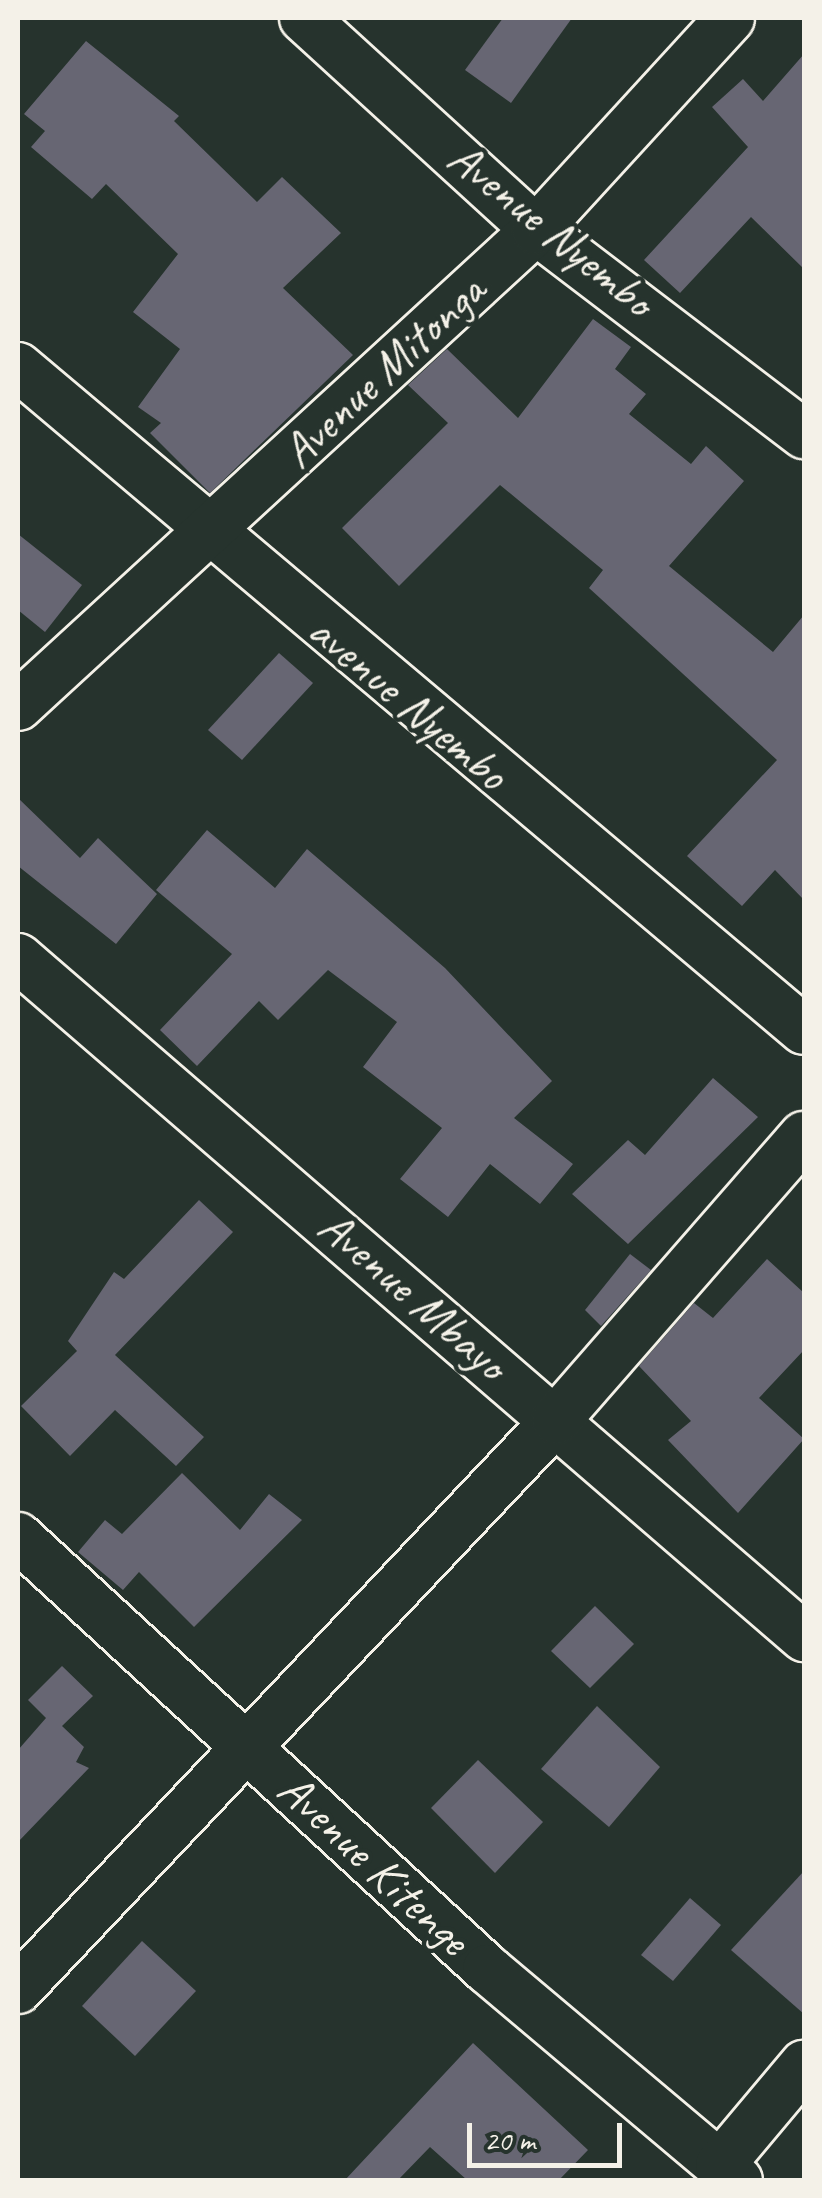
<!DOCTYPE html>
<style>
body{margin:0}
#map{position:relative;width:822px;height:2198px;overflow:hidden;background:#26332d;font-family:Caveat,sans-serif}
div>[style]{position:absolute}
.building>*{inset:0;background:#676673}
.roads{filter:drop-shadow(2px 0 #f4f1e8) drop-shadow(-2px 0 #f4f1e8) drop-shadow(0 2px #f4f1e8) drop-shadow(0 -2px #f4f1e8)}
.street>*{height:48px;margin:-24px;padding:0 24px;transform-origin:24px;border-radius:24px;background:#26332d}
span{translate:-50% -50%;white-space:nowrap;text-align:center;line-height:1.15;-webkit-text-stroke:9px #26332d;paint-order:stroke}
.street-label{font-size:48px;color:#f4f1e8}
.frame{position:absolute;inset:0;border:20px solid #f4f1e8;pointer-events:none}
.scale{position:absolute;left:467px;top:2123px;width:155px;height:45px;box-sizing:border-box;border:5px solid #f4f1e8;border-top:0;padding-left:12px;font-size:30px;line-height:35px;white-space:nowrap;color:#f4f1e8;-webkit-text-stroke:8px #26332d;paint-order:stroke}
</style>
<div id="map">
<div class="building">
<div style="clip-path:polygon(503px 18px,572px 18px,511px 103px,465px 70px)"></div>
<div style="clip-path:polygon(86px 41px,179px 116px,174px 121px,257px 202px,282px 177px,341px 233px,283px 288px,353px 355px,210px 493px,150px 433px,161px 423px,138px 407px,180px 349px,133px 312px,178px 254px,106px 184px,92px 199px,31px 147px,45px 131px,24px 114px)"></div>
<div style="clip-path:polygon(804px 54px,804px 269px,751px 217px,680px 293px,644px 260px,748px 147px,712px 107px,743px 79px,763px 101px)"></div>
<div style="clip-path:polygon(593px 319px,631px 347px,615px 369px,646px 394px,629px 414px,691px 464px,706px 446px,744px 481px,669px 566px,773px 652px,804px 615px,804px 900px,775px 870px,742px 906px,687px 856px,777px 760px,589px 588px,603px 570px,500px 485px,399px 586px,342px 528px,448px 423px,408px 385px,447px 349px,518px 418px)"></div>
<div style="clip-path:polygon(18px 534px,82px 585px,45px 632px,18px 610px)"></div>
<div style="clip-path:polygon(279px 653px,313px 683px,242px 760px,208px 730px)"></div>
<div style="clip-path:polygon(18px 798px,80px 858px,98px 838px,157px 894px,116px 944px,18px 866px)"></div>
<div style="clip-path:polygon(207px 830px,275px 888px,307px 849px,445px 968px,552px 1081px,514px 1118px,573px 1164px,540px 1204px,490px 1164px,448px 1217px,400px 1179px,442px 1128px,363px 1067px,397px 1022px,328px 970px,278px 1020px,259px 1001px,197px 1066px,160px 1030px,232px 954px,156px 890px)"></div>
<div style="clip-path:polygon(713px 1078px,758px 1117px,628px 1244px,572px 1194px,628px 1140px,645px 1155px)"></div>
<div style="clip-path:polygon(199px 1200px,233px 1232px,115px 1355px,204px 1437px,176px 1466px,115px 1410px,70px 1456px,21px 1406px,77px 1351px,68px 1341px,114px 1272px,124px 1279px)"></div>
<div style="clip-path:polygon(630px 1254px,651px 1270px,601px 1326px,585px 1310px)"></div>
<div style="clip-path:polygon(767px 1259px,804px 1293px,804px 1350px,759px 1398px,804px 1439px,738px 1513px,668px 1440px,691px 1421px,639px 1366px,694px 1303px,713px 1318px)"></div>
<div style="clip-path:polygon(182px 1473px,240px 1530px,269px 1494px,302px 1520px,194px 1627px,139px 1572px,123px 1590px,78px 1552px,105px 1520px,122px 1534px)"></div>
<div style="clip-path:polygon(595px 1606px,634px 1644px,590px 1688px,551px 1651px)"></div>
<div style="clip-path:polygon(62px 1666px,93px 1696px,62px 1726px,84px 1747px,76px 1762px,89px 1768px,18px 1842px,18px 1750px,46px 1718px,28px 1700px)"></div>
<div style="clip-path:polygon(597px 1706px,660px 1767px,609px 1827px,541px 1769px)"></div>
<div style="clip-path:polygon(478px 1760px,543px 1822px,495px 1873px,431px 1808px)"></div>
<div style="clip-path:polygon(804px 1871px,804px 2014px,731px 1950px)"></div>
<div style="clip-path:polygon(690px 1898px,721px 1925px,673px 1981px,641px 1955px)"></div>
<div style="clip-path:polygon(142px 1941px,196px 1991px,135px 2056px,82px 2006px)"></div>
<div style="clip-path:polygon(473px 2043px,588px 2150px,559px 2180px,467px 2180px,430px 2147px,398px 2180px,345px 2180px)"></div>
</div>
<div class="roads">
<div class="street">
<div style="left:304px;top:18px;width:314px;rotate:42.4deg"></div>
<div style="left:536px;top:230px;width:337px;rotate:37.3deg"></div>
<div style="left:18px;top:367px;width:1028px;rotate:40.15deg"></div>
<div style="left:18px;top:706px;width:703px;rotate:-42.58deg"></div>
<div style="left:536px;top:230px;width:287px;rotate:-47.5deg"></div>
<div style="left:18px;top:958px;width:1039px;rotate:40.82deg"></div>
<div style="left:18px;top:1537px;width:638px;rotate:42.65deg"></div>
<div style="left:487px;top:1969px;width:328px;rotate:40.1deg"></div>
<div style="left:18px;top:1989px;width:783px;rotate:-46.6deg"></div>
<div style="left:556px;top:1420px;width:377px;rotate:-48.9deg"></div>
<div style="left:720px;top:2165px;width:131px;rotate:-50deg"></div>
</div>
</div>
<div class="street-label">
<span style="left:551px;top:229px;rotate:39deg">Avenue Nyembo</span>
<span style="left:383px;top:371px;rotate:-43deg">Avenue Mitonga</span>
<span style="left:408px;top:702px;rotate:40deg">avenue Nyembo</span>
<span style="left:413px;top:1295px;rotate:41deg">Avenue Mbayo</span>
<span style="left:374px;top:1864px;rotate:43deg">Avenue Kitenge</span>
</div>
<div class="frame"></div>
<div class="scale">20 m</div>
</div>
